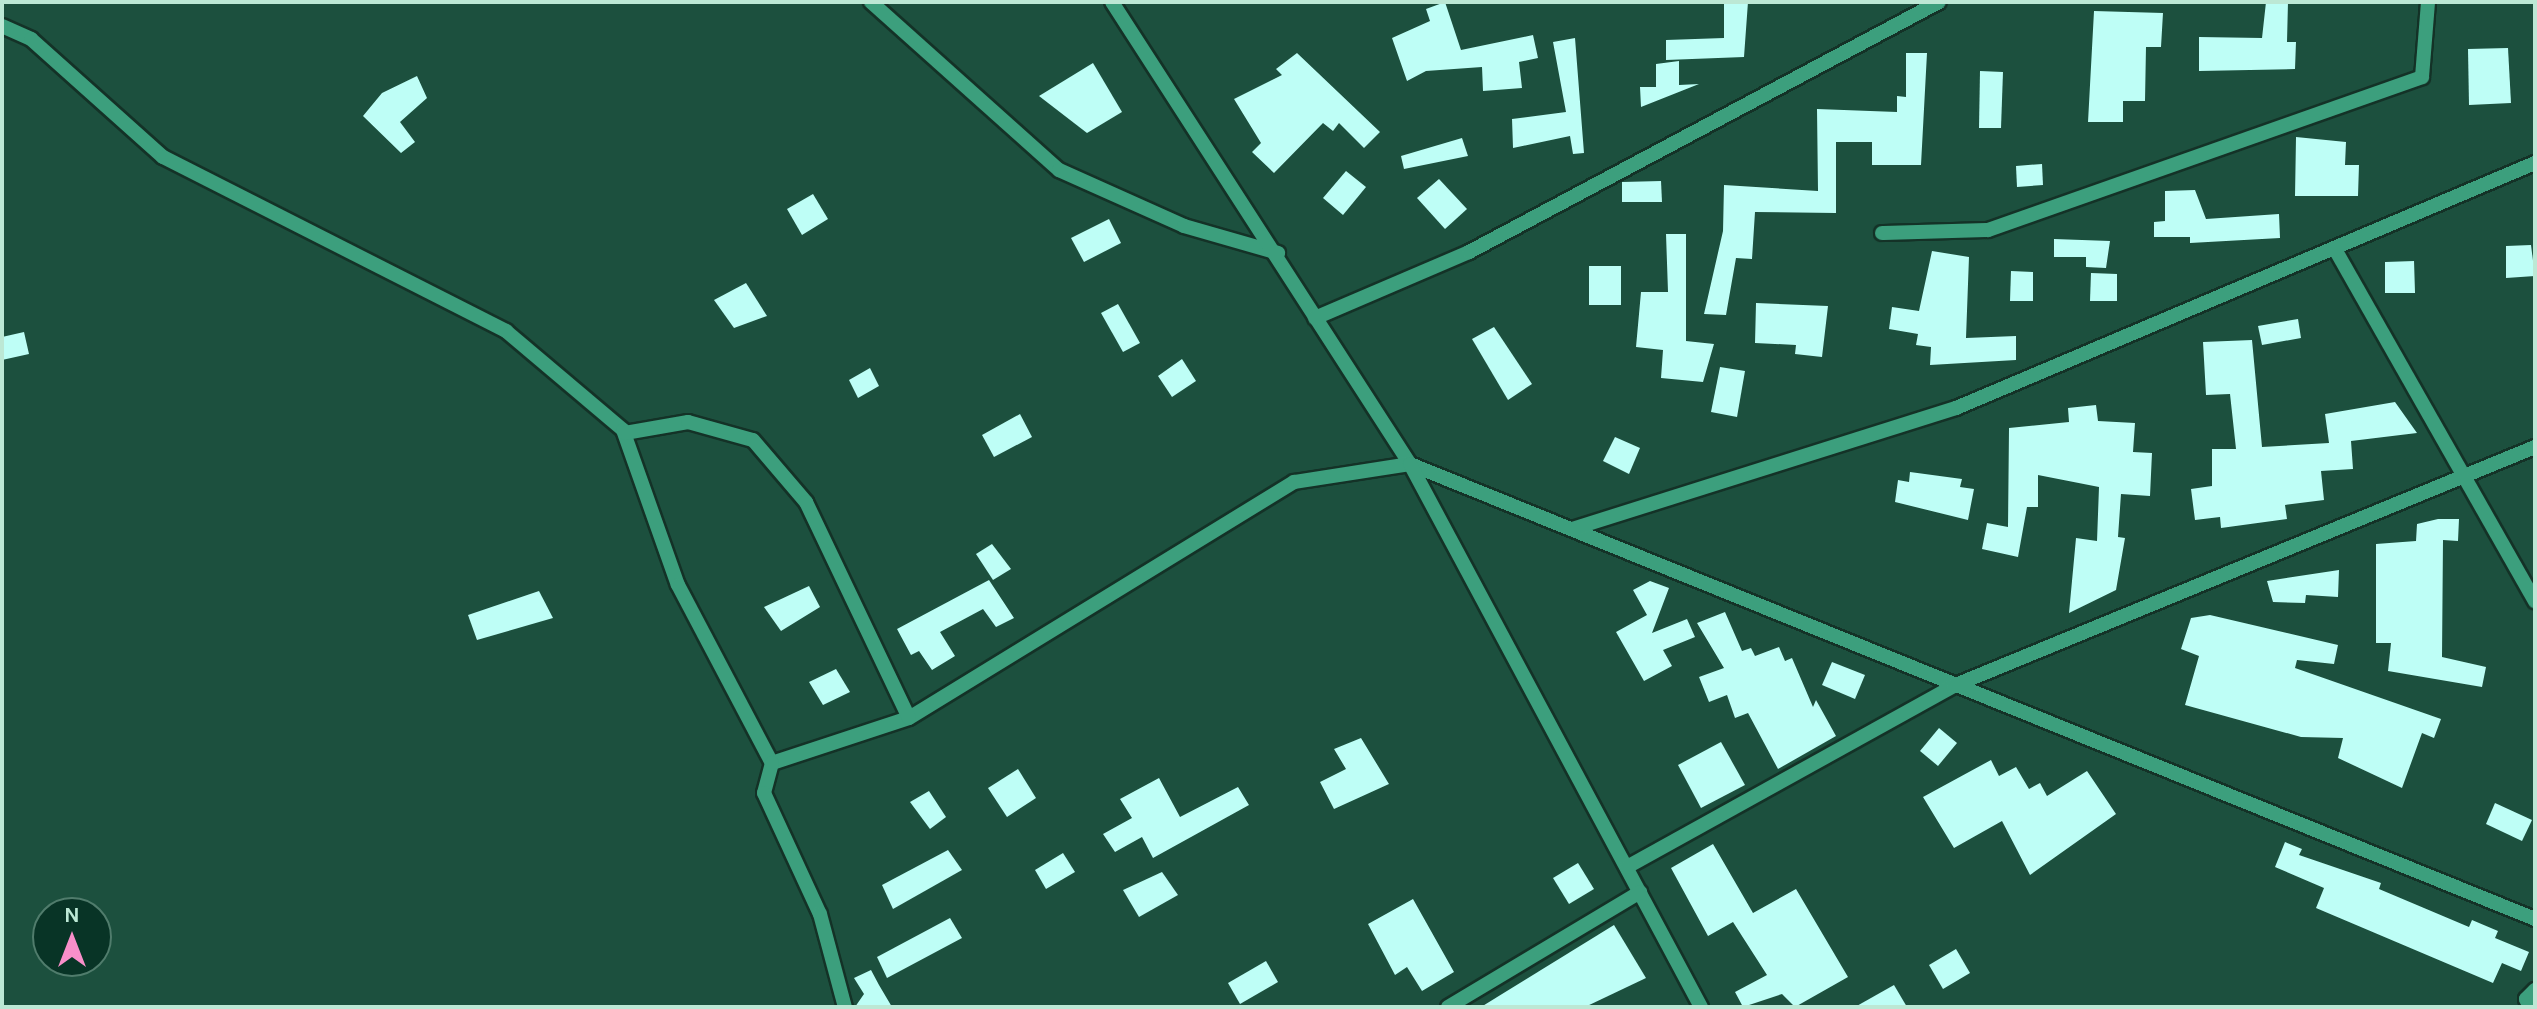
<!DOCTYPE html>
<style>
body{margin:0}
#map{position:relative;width:2537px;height:1009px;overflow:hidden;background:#1c503e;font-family:Karla,sans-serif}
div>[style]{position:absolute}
.building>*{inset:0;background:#befef6}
.roads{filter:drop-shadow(2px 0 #143227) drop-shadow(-2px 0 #143227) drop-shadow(0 2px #143227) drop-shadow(0 -2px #143227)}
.minor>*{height:14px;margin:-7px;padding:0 7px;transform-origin:7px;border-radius:7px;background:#3c9f7d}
span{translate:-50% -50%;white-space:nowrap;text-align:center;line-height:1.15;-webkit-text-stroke:8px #083426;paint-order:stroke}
.frame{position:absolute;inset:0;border:4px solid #bce8d5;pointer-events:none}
.north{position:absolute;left:32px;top:897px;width:80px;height:80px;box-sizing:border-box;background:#083426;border:2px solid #507c6c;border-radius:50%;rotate:0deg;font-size:22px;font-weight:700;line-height:32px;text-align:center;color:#bce8d5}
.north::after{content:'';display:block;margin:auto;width:28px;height:36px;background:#f98fca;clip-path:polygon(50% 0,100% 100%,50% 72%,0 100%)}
</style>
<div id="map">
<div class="building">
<div style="clip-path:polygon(1445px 2px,1461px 50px,1533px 35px,1538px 58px,1519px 62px,1522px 88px,1483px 91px,1482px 67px,1426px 71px,1407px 81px,1392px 38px,1430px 21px,1426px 9px)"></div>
<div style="clip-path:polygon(1724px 2px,1748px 2px,1744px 57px,1666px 60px,1666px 40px,1724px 38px)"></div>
<div style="clip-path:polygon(2266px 2px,2288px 2px,2287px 42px,2296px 42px,2295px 69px,2199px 71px,2199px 37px,2262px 38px)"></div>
<div style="clip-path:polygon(2094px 11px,2163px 13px,2161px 47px,2146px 47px,2145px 101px,2123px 101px,2123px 122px,2088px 122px)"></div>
<div style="clip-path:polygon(1575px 38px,1584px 153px,1573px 154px,1570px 136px,1513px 148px,1512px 119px,1566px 112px,1553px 42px)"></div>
<div style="clip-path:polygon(2508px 48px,2511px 103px,2469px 105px,2468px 49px)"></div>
<div style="clip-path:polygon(1297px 53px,1380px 132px,1364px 148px,1339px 123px,1333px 131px,1323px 123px,1274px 173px,1252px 152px,1261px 143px,1234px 99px,1282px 75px,1276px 69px)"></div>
<div style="clip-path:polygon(1906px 53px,1927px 53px,1921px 165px,1872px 165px,1872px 142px,1836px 142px,1836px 213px,1755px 212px,1752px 259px,1736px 258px,1726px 315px,1704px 314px,1723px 231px,1724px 185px,1818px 191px,1817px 109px,1897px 112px,1897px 96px,1906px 97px)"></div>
<div style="clip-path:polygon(1679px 61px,1679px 85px,1699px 84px,1641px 107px,1640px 87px,1656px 87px,1656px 64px)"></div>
<div style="clip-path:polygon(1093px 63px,1122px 112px,1087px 133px,1039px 96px)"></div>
<div style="clip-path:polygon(1980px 71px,2003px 72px,2001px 128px,1979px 128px)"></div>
<div style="clip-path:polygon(417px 76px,427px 98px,400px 122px,415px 142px,401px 153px,363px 116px,382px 93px)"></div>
<div style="clip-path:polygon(2296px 137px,2346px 142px,2345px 165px,2359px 165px,2358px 196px,2295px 196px)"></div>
<div style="clip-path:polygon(1462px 138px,1468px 156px,1404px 169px,1401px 156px)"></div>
<div style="clip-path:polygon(2042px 164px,2043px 185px,2017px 187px,2016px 166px)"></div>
<div style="clip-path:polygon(1346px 171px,1366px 187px,1343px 215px,1323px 198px)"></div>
<div style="clip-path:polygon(1439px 179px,1467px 209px,1445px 229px,1417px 198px)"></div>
<div style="clip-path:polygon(1661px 181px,1662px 202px,1622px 202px,1622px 182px)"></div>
<div style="clip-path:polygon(2195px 190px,2206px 219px,2279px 214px,2280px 238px,2190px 243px,2190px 237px,2154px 237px,2154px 222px,2165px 221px,2165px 191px)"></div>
<div style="clip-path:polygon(813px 194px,828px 219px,802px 235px,787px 209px)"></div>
<div style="clip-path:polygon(1109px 219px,1121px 243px,1084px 262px,1071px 238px)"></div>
<div style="clip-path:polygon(1666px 234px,1686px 234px,1686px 341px,1714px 344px,1703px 382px,1661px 378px,1663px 350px,1636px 347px,1641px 292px,1668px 292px)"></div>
<div style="clip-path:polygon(2054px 239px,2110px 241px,2106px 268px,2086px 267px,2086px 257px,2054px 257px)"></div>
<div style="clip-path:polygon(2531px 245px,2535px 276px,2506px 278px,2506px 246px)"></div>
<div style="clip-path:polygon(1932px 251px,1969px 257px,1966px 338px,2016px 336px,2016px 360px,1930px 365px,1931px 347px,1916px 345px,1918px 334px,1889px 329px,1892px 307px,1919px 311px)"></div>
<div style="clip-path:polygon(2414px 261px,2415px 293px,2385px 293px,2385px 262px)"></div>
<div style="clip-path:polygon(1589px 266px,1621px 266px,1621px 305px,1589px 305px)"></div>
<div style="clip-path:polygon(2011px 271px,2033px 272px,2033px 301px,2010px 301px)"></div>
<div style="clip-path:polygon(2091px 273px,2117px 274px,2117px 301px,2090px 301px)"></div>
<div style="clip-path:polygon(746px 283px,767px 316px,734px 328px,714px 300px)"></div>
<div style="clip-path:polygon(1756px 303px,1828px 306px,1822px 357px,1795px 354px,1796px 345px,1755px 343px)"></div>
<div style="clip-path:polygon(1118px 304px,1140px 343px,1123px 352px,1101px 313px)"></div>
<div style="clip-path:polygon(2298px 319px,2301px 338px,2262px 345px,2258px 326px)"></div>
<div style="clip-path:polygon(1494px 327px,1532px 384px,1508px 400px,1472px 339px)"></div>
<div style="clip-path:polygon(24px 332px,29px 354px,2px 360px,2px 337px)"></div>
<div style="clip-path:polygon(2252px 340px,2262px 447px,2329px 443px,2325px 414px,2395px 402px,2417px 433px,2351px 441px,2353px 469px,2321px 471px,2324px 500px,2285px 505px,2287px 519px,2221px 528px,2220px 517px,2195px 520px,2191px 489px,2212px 486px,2212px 449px,2236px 449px,2230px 394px,2206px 395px,2203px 342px)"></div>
<div style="clip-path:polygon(1182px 359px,1196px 381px,1172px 397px,1158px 376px)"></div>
<div style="clip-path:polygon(1720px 367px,1745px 371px,1737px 417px,1711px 412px)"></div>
<div style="clip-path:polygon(870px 368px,879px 386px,858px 398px,849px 380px)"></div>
<div style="clip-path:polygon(2096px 405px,2098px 421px,2135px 423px,2133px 452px,2152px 453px,2150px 496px,2121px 494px,2118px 537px,2125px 538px,2116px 590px,2069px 613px,2076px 538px,2097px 541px,2099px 487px,2038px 475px,2038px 507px,2027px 507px,2018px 557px,1982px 549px,1987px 523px,2008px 527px,2009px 428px,2069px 422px,2068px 408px)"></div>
<div style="clip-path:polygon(1020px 414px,1032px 437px,994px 457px,982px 435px)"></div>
<div style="clip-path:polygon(1615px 437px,1640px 448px,1629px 474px,1603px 461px)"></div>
<div style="clip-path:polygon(1910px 472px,1962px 479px,1960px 487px,1974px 489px,1968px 520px,1895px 502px,1898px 480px,1909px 482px)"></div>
<div style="clip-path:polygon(2438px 519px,2459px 519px,2458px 541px,2443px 540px,2442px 657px,2486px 667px,2482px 687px,2388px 671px,2391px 643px,2376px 643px,2376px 544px,2416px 541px,2417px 524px)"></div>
<div style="clip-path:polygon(992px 544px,1011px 569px,993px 580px,976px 554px)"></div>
<div style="clip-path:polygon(2339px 570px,2338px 597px,2306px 595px,2305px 603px,2273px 602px,2267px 581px)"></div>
<div style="clip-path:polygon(989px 580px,1014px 618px,996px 627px,983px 609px,940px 632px,955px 656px,932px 670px,919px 651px,911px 655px,897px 629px)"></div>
<div style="clip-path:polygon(1650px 581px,1669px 588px,1652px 633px,1687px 619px,1695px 637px,1663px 650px,1672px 666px,1644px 681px,1616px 632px,1647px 615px,1633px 590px)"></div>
<div style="clip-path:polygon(809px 586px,820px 607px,781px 631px,764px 607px)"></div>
<div style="clip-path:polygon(539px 591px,553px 618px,477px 640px,468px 615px)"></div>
<div style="clip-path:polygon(1725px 612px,1742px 651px,1751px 648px,1755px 656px,1779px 647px,1785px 661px,1792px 658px,1813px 707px,1816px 700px,1836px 736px,1778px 769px,1748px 713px,1735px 718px,1727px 695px,1709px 702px,1699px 677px,1724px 668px,1697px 623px)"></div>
<div style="clip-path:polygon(2210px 615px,2338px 645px,2334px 664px,2297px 660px,2295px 668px,2441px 719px,2434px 738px,2422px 733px,2402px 788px,2338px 758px,2343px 738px,2301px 737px,2185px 705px,2199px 656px,2181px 649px,2191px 618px)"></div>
<div style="clip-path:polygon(1832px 662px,1865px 675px,1855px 699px,1822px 685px)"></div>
<div style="clip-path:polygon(836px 669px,850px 692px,823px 705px,809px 682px)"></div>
<div style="clip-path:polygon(1939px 728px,1957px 743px,1938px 766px,1920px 751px)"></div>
<div style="clip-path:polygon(1361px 738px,1389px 784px,1334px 809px,1320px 782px,1346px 769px,1334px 749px)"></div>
<div style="clip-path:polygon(1721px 742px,1745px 785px,1701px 808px,1678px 765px)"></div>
<div style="clip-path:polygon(1991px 760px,1999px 776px,2016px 767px,2029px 789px,2040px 783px,2047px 796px,2087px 771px,2116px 814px,2030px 875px,2002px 821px,1954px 848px,1923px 797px)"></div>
<div style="clip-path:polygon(1018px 769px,1036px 798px,1007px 817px,988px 788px)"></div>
<div style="clip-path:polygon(1159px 778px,1180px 817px,1238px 787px,1249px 805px,1153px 858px,1142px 837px,1115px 852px,1103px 834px,1132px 818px,1120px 799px)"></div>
<div style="clip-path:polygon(929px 791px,946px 817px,930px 829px,910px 802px)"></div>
<div style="clip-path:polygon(2495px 803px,2532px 820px,2522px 841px,2486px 824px)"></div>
<div style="clip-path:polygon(2285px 842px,2302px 849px,2299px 855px,2381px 883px,2379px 889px,2469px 927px,2472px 920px,2498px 931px,2495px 938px,2529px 952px,2521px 971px,2502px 963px,2493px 983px,2316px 908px,2324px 888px,2275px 867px)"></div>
<div style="clip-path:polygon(1713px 844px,1753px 913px,1796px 889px,1848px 977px,1795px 1007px,1782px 994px,1743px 1007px,1735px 992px,1767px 975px,1733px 922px,1708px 936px,1671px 868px)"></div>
<div style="clip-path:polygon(948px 850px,962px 870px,893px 909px,882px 885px)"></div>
<div style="clip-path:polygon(1063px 853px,1075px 872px,1046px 889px,1035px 870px)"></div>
<div style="clip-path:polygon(1578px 863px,1594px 889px,1569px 904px,1553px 878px)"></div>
<div style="clip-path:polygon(1162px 872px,1178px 895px,1139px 917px,1123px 890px)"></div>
<div style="clip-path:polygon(1413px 899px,1454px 972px,1422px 991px,1407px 967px,1395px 975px,1368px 924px)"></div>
<div style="clip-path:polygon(950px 918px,962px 938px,887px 978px,877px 957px)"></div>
<div style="clip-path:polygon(1614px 925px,1646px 978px,1585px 1007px,1481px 1007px)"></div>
<div style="clip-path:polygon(1956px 949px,1970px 973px,1943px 989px,1929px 965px)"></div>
<div style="clip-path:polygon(1266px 961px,1278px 982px,1240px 1004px,1228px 983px)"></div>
<div style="clip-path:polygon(871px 970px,879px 985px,892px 1007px,855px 1007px,864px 994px,854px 978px)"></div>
<div style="clip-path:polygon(1894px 985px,1907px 1007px,1855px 1007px)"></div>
</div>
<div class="roads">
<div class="minor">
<div style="left:871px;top:2px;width:252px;rotate:41.8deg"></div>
<div style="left:1059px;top:170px;width:137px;rotate:24.1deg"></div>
<div style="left:1184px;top:226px;width:98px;rotate:16deg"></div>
<div style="left:1112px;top:2px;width:550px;rotate:57.18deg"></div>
<div style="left:1410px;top:464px;width:1214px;rotate:22.02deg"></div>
<div style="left:2px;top:26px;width:32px;rotate:24deg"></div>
<div style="left:31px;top:39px;width:177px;rotate:41.8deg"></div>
<div style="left:163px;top:157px;width:385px;rotate:26.9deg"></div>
<div style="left:506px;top:331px;width:153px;rotate:40.2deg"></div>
<div style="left:623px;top:430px;width:164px;rotate:70.5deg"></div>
<div style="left:678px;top:585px;width:201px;rotate:62.2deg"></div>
<div style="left:772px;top:763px;width:144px;rotate:-18.2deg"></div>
<div style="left:909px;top:718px;width:452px;rotate:-31.5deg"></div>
<div style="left:1294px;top:482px;width:117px;rotate:-8.8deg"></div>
<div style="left:1410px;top:464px;width:616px;rotate:61.81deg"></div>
<div style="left:1882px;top:233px;width:106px;rotate:-1.6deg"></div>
<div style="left:1988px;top:230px;width:460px;rotate:-19.4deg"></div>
<div style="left:2422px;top:77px;width:75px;rotate:-85.4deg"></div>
<div style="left:2336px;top:251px;width:403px;rotate:60.4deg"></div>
<div style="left:1315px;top:318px;width:168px;rotate:-23.2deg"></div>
<div style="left:1469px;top:252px;width:532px;rotate:-28.01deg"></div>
<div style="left:625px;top:433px;width:64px;rotate:-9.9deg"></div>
<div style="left:688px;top:422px;width:67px;rotate:15.5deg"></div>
<div style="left:753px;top:440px;width:82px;rotate:49.5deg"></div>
<div style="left:806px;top:502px;width:239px;rotate:64.5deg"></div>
<div style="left:1572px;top:529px;width:403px;rotate:-17.5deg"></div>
<div style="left:1956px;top:408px;width:629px;rotate:-22.94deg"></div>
<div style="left:772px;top:763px;width:31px;rotate:105deg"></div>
<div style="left:764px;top:793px;width:133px;rotate:65.2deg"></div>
<div style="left:820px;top:914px;width:96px;rotate:75deg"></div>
<div style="left:1627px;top:867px;width:373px;rotate:-29deg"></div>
<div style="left:1953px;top:686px;width:629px;rotate:-22.33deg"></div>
<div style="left:1448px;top:1007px;width:224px;rotate:-30.9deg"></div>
<div style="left:2530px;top:1007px;width:9px;rotate:-117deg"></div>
<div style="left:2526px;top:999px;width:13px;rotate:-45deg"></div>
</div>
</div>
<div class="frame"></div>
<div class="north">N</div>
</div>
